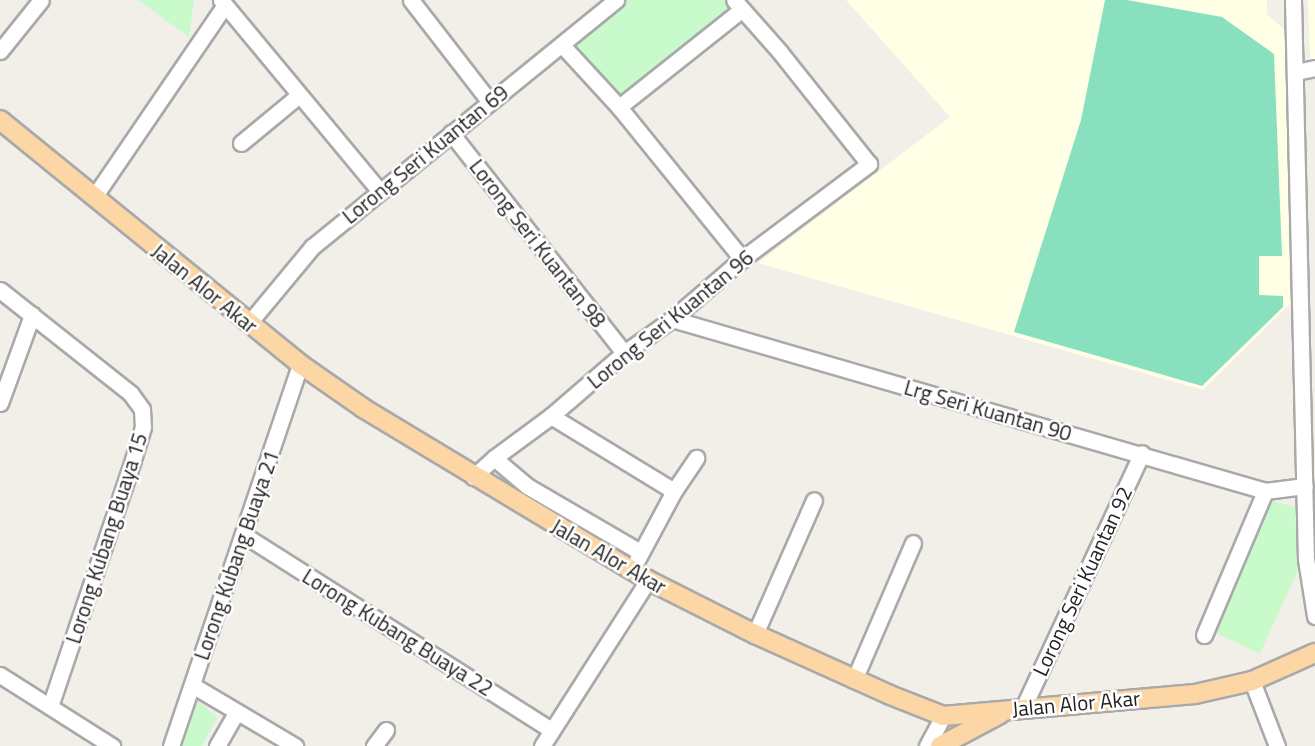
<!DOCTYPE html>
<style>
body{margin:0}
#map{position:relative;width:1315px;height:746px;overflow:hidden;background:#f2efe9;font-family:"Titillium Web",sans-serif}
div>[style]{position:absolute}
.education>*{inset:0;background:#ffffe5}
.park>*{inset:0;background:#c8facc}
.pitch>*{inset:0;background:#88e0be}
.roads{filter:drop-shadow(2px 0 #a9a9a9) drop-shadow(-2px 0 #a9a9a9) drop-shadow(0 2px #a9a9a9) drop-shadow(0 -2px #a9a9a9)}
.minor>*{height:15px;margin:-7.5px;padding:0 7.5px;transform-origin:7.5px;border-radius:7.5px;background:#fff}
.major>*{height:18px;margin:-9px;padding:0 9px;transform-origin:9px;border-radius:9px;background:#fcd6a4}
span{translate:-50% -50%;white-space:nowrap;text-align:center;line-height:1.15;-webkit-text-stroke:5px #fff;paint-order:stroke}
.street-label{font-size:21px;color:#222}
</style>
<div id="map">
<div class="education">
<div style="clip-path:polygon(846px 0,1267px 0,1267px 14px,1285px 30px,1290px 304px,1203px 390px,758px 263px,950px 117px)"></div>
<div style="clip-path:polygon(1308px 0,1315px 0,1315px 60px,1310px 60px)"></div>
</div>
<div class="park">
<div style="clip-path:polygon(138px 0,194px 0,189px 37px)"></div>
<div style="clip-path:polygon(626px 0,728px 0,734px 7px,619px 103px,570px 46px)"></div>
<div style="clip-path:polygon(1269px 500px,1295px 507px,1298px 570px,1260px 654px,1216px 633px)"></div>
<div style="clip-path:polygon(196px 699px,217px 718px,202px 746px,180px 746px)"></div>
</div>
<div class="pitch">
<div style="clip-path:polygon(1105px 0,1127px 0,1222px 17px,1274px 54px,1282px 256px,1259px 256px,1259px 295px,1283px 296px,1283px 307px,1202px 386px,1014px 332px,1081px 120px)"></div>
</div>
<div class="roads">
<div class="minor">
<div style="left:221px;top:0;width:247px;rotate:50.3deg"></div>
<div style="left:411px;top:0;width:128px;rotate:52.3deg"></div>
<div style="left:1293px;top:0;width:559px;rotate:88.67deg"></div>
<div style="left:1306px;top:559px;width:58px;rotate:81deg"></div>
<div style="left:562px;top:45px;width:84px;rotate:47.4deg"></div>
<div style="left:619px;top:107px;width:196px;rotate:51deg"></div>
<div style="left:0;top:51px;width:65px;rotate:-51.2deg"></div>
<div style="left:1296px;top:72px;width:19px;rotate:-12deg"></div>
<div style="left:619px;top:107px;width:157px;rotate:-38.5deg"></div>
<div style="left:451px;top:133px;width:280px;rotate:51.8deg"></div>
<div style="left:241px;top:143px;width:75px;rotate:-39.6deg"></div>
<div style="left:94px;top:197px;width:232px;rotate:-55.7deg"></div>
<div style="left:0;top:290px;width:167px;rotate:38.4deg"></div>
<div style="left:131px;top:394px;width:19px;rotate:54deg"></div>
<div style="left:142px;top:409px;width:18px;rotate:87deg"></div>
<div style="left:143px;top:427px;width:34px;rotate:107deg"></div>
<div style="left:133px;top:460px;width:260px;rotate:108.6deg"></div>
<div style="left:672px;top:319px;width:617px;rotate:16.17deg"></div>
<div style="left:1265px;top:491px;width:40px;rotate:-7.1deg"></div>
<div style="left:249px;top:323px;width:99px;rotate:-50.3deg"></div>
<div style="left:312px;top:247px;width:392px;rotate:-39.1deg"></div>
<div style="left:0;top:403px;width:94px;rotate:-70deg"></div>
<div style="left:551px;top:416px;width:144px;rotate:31.4deg"></div>
<div style="left:494px;top:458px;width:43px;rotate:40.3deg"></div>
<div style="left:527px;top:486px;width:131px;rotate:30.3deg"></div>
<div style="left:473px;top:477px;width:28px;rotate:-42deg"></div>
<div style="left:494px;top:458px;width:71px;rotate:-36.4deg"></div>
<div style="left:551px;top:416px;width:96px;rotate:-40.8deg"></div>
<div style="left:624px;top:353px;width:59px;rotate:-35.3deg"></div>
<div style="left:672px;top:319px;width:92px;rotate:-40.6deg"></div>
<div style="left:742px;top:259px;width:159px;rotate:-36.8deg"></div>
<div style="left:869px;top:164px;width:143px;rotate:-128.5deg"></div>
<div style="left:780px;top:52px;width:69px;rotate:-131.5deg"></div>
<div style="left:244px;top:535px;width:364px;rotate:32.4deg"></div>
<div style="left:637px;top:560px;width:78px;rotate:-61.8deg"></div>
<div style="left:674px;top:491px;width:40px;rotate:-56deg"></div>
<div style="left:755px;top:634px;width:146px;rotate:-66.2deg"></div>
<div style="left:1204px;top:635px;width:156px;rotate:-67deg"></div>
<div style="left:0;top:675px;width:133px;rotate:32.4deg"></div>
<div style="left:854px;top:680px;width:149px;rotate:-66.7deg"></div>
<div style="left:1252px;top:681px;width:70px;rotate:69deg"></div>
<div style="left:192px;top:685px;width:120px;rotate:30.6deg"></div>
<div style="left:1023px;top:708px;width:281px;rotate:-65deg"></div>
<div style="left:171px;top:746px;width:403px;rotate:-71.3deg"></div>
<div style="left:217px;top:746px;width:38px;rotate:-60deg"></div>
<div style="left:374px;top:746px;width:20px;rotate:-53deg"></div>
<div style="left:542px;top:746px;width:197px;rotate:-57.4deg"></div>
<div style="left:927px;top:746px;width:34px;rotate:-62deg"></div>
</div>
<div class="major">
<div style="left:0;top:120px;width:387px;rotate:39.1deg"></div>
<div style="left:300px;top:364px;width:77px;rotate:34.9deg"></div>
<div style="left:363px;top:408px;width:333px;rotate:31.1deg"></div>
<div style="left:648px;top:580px;width:120px;rotate:26.8deg"></div>
<div style="left:755px;top:634px;width:148px;rotate:24.3deg"></div>
<div style="left:890px;top:695px;width:57px;rotate:21.6deg"></div>
<div style="left:943px;top:716px;width:253px;rotate:-5deg"></div>
<div style="left:1195px;top:694px;width:58px;rotate:-12.8deg"></div>
<div style="left:1252px;top:681px;width:69px;rotate:-24deg"></div>
<div style="left:940px;top:746px;width:68px;rotate:-28.1deg"></div>
</div>
</div>
<div class="street-label">
<span style="left:425px;top:154px;rotate:-39deg">Lorong Seri Kuantan 69</span>
<span style="left:538px;top:243px;rotate:52deg">Lorong Seri Kuantan 98</span>
<span style="left:205px;top:288px;rotate:39deg">Jalan Alor Akar</span>
<span style="left:670px;top:319px;rotate:-39deg">Lorong Seri Kuantan 96</span>
<span style="left:988px;top:410px;rotate:16deg">Lrg Seri Kuantan 90</span>
<span style="left:106px;top:538px;rotate:-72deg">Lorong Kubang Buaya 15</span>
<span style="left:236px;top:555px;rotate:-71deg">Lorong Kubang Buaya 21</span>
<span style="left:609px;top:556px;rotate:30deg">Jalan Alor Akar</span>
<span style="left:1082px;top:581px;rotate:-65deg">Lorong Seri Kuantan 92</span>
<span style="left:398px;top:632px;rotate:32deg">Lorong Kubang Buaya 22</span>
<span style="left:1076px;top:703px;rotate:-5deg">Jalan Alor Akar</span>
</div>
</div>
